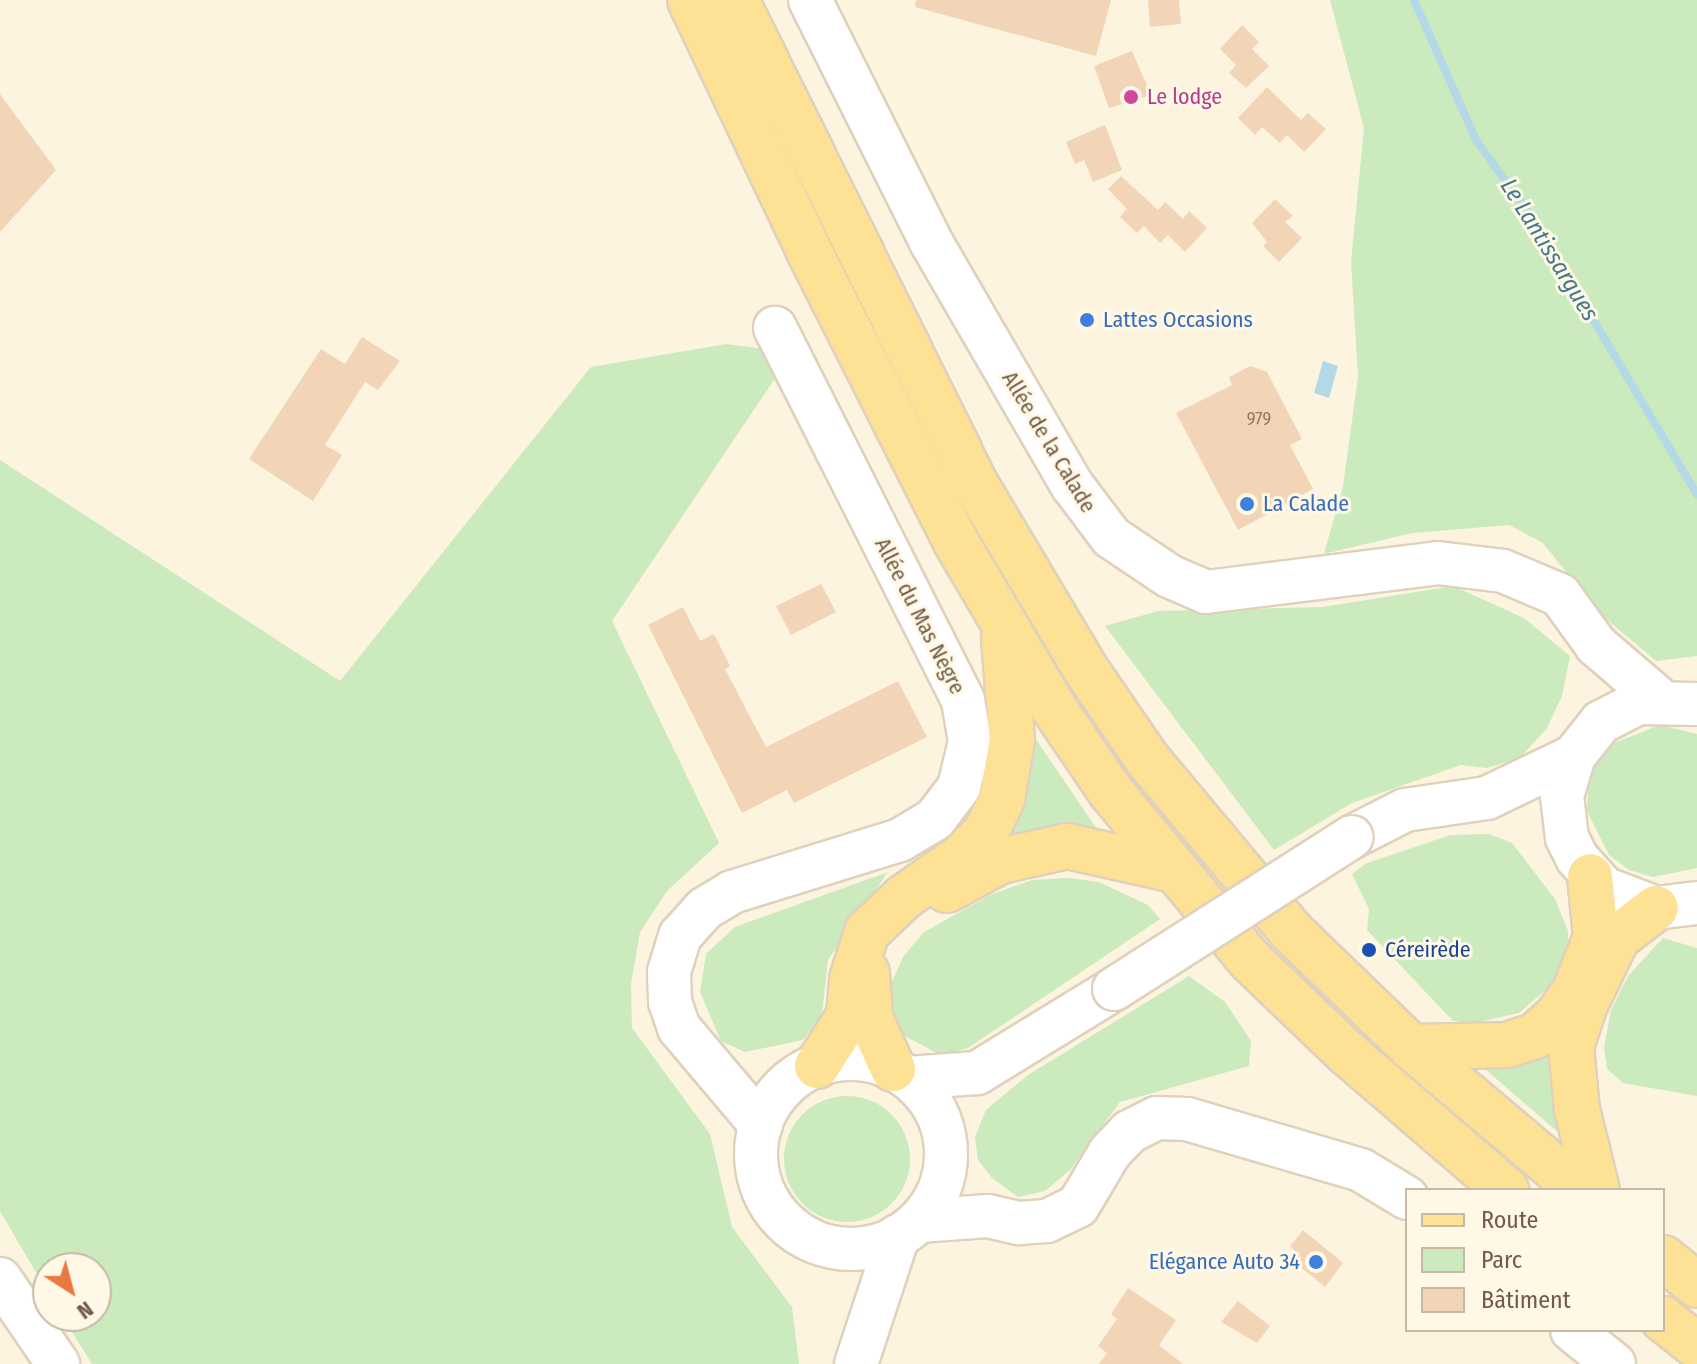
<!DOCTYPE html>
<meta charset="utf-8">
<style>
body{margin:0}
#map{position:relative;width:1697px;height:1364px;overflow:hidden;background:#fcf4df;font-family:"Fira Sans Condensed",sans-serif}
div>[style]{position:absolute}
.green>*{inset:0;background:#cbeabe}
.round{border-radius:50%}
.water>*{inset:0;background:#b4d9e6}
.stream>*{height:8px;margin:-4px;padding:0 4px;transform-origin:4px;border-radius:4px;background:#b4d9e6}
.building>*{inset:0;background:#f2d5b7}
.roads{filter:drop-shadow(2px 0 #e0d1bc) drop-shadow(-2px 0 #e0d1bc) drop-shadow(0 2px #e0d1bc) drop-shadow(0 -2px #e0d1bc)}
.minor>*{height:42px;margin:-21px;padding:0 21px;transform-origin:21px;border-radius:21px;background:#fff}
.minor>.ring{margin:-21px;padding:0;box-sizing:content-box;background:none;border:42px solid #fff;border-radius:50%}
.major>*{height:44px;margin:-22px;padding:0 22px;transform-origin:22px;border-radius:22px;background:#fde296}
.bridges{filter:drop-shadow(2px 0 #e0d1bc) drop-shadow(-2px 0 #e0d1bc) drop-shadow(0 2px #e0d1bc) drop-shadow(0 -2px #e0d1bc)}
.minor-bridge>*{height:42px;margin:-21px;padding:0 21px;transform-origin:21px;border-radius:21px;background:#fff}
.dots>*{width:22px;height:22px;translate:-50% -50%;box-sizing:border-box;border:4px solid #fff8e6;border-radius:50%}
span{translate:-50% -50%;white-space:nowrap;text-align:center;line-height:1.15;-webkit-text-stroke:6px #fff8e6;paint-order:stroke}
.number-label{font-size:18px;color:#937a63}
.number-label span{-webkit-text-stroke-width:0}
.hotel-label{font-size:22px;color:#b23c85}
.left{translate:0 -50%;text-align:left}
.shop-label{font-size:22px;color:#366cbe}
.right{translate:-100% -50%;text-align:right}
.street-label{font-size:22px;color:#735b47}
.transit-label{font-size:22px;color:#164399}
.water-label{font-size:24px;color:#43798e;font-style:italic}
.legend{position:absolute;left:1405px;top:1188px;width:260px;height:144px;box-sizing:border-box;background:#fff8e6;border:2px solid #c7b9a6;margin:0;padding:10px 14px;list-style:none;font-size:24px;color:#735b47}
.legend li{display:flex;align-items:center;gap:16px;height:40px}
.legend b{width:40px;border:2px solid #c7b9a6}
.north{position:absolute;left:32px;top:1252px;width:80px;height:80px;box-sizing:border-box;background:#fff8e6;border:2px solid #c7b9a6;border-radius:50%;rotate:144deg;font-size:22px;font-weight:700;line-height:32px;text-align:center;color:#735b47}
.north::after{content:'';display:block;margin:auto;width:28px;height:36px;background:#e97942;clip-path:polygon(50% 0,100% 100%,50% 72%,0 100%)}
</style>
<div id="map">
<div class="green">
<div style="clip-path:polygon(1330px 0,1697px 0,1697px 656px,1656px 661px,1598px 612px,1543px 543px,1509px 525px,1412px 533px,1324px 554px,1343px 486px,1358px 377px,1351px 262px,1364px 128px)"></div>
<div style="clip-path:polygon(726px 344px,771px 350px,782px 368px,612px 621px,719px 843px,667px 891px,640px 932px,631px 984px,632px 1028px,710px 1134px,732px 1227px,792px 1307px,799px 1364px,92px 1364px,62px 1316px,96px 1316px,96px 1268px,48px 1268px,48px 1293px,0 1211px,0 460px,340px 681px,591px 367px)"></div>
<div style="clip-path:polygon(1453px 586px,1524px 618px,1570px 656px,1562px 696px,1547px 728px,1520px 758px,1487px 768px,1461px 765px,1352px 803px,1274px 850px,1105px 626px,1158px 611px,1323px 607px)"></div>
<div style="clip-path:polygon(1660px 725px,1697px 734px,1697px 868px,1653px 877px,1629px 870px,1609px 855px,1587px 811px,1588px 786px,1597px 762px,1614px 743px)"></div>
<div style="clip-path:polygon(1033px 735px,1101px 835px,1044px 828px,996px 842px)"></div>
<div style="clip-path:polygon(1489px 834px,1512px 843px,1555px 899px,1568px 931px,1568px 957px,1548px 988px,1519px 1013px,1474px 1023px,1453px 1021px,1367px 930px,1369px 909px,1352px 874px,1365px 864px,1450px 835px)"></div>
<div style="clip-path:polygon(888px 872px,828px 960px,822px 1014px,803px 1040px,745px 1052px,721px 1041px,700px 992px,706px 954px,735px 927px)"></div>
<div style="clip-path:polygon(1068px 878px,1099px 882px,1148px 905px,1160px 919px,968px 1048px,942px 1056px,905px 1036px,887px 1011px,889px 988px,903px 957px,924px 932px,990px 895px,1032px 880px)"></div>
<div style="clip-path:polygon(1663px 938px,1697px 948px,1697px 1096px,1623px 1083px,1607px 1069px,1604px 1048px,1611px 1010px,1628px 976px)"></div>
<div style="clip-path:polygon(1189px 976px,1225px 1002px,1251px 1041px,1249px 1066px,1120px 1102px,1070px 1170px,1045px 1191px,1018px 1197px,992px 1178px,978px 1160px,975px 1137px,986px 1110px,1028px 1075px)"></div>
<div style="clip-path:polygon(1554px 1052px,1566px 1139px,1477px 1062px)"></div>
<div class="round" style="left:784px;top:1096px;width:126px;height:126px"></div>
</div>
<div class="water">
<div style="clip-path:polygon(1323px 361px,1338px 366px,1329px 398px,1314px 393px)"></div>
</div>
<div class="stream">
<div style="left:1414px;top:0;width:153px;rotate:66.1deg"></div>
<div style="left:1476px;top:140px;width:99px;rotate:54.1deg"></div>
<div style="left:1534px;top:220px;width:319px;rotate:59.3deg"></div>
</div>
<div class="building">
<div style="clip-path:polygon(916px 0,1111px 0,1096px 56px,915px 7px)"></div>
<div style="clip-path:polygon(1148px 0,1179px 0,1181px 24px,1150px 27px)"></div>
<div style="clip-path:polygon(1242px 25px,1259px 42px,1252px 49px,1269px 66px,1246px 88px,1229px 73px,1236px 65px,1220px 49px)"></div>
<div style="clip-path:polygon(1132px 51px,1151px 95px,1109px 108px,1094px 66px)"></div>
<div style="clip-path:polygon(1267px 87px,1301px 120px,1308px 113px,1326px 129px,1304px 152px,1287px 135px,1280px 143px,1262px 127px,1255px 135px,1238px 118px)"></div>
<div style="clip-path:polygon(0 94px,56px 170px,0 232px)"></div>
<div style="clip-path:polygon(1105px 125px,1122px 170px,1093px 182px,1084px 160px,1075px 164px,1066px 142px)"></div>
<div style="clip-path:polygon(1121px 176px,1158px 210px,1165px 202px,1183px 219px,1189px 211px,1207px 228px,1185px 252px,1168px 235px,1160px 243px,1144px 226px,1137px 233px,1120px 217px,1127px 209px,1108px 189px)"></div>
<div style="clip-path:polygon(1275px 199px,1293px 216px,1285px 222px,1302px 238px,1279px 262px,1263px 246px,1267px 242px,1252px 223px)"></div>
<div style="clip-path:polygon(362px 337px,400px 361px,378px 390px,365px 382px,325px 445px,342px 455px,313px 501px,249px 459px,321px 349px,345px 364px)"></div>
<div style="clip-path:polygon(1250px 366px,1267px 372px,1302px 439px,1290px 445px,1313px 489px,1238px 530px,1176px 413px,1232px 385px,1229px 377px)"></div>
<div style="clip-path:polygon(821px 584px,836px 612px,791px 635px,776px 606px)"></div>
<div style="clip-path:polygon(683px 607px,700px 641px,714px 634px,730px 666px,725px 669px,766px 747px,898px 681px,927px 737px,794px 803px,787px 790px,742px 813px,648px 625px)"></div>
<div style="clip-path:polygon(1303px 1230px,1343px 1263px,1325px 1287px,1293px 1261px,1298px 1254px,1290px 1246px)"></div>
<div style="clip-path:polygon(1128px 1288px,1176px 1320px,1159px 1345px,1183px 1364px,1099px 1364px,1107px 1353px,1098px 1346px,1117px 1319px,1111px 1314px)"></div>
<div style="clip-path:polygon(1238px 1301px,1270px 1326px,1257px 1343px,1221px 1322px)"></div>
</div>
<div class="roads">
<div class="minor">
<div style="left:810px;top:0;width:271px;rotate:63.4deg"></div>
<div style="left:931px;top:242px;width:281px;rotate:59.9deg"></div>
<div style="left:1072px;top:485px;width:65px;rotate:53.1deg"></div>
<div style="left:1111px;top:537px;width:70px;rotate:33.9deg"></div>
<div style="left:1169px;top:576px;width:40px;rotate:23.4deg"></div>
<div style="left:1206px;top:592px;width:234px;rotate:-7.1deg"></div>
<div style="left:1438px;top:563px;width:65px;rotate:7deg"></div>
<div style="left:1503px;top:571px;width:62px;rotate:22.8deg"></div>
<div style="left:1560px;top:595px;width:62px;rotate:54.2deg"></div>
<div style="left:1596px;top:645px;width:83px;rotate:40.6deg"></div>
<div style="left:1697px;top:704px;width:59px;rotate:-179deg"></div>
<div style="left:1638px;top:703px;width:42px;rotate:152.8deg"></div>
<div style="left:1601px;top:722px;width:43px;rotate:128.5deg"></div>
<div style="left:1574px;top:756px;width:42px;rotate:106.7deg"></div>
<div style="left:1562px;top:796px;width:42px;rotate:83.2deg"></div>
<div style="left:1567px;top:838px;width:22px;rotate:63deg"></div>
<div style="left:1577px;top:858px;width:40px;rotate:48deg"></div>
<div style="left:1604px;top:888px;width:56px;rotate:21deg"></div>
<div style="left:1656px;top:908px;width:41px;rotate:-7deg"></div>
<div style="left:1352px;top:837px;width:59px;rotate:-27deg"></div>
<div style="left:1405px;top:810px;width:83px;rotate:-8.3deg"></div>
<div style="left:1487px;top:798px;width:97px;rotate:-25.8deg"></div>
<div class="ring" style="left:756px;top:1059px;width:148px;height:148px"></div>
<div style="left:908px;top:1078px;width:69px;rotate:-4.1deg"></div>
<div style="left:977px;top:1073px;width:161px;rotate:-31.5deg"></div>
<div style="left:761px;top:1125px;width:127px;rotate:-130.2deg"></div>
<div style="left:679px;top:1028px;width:28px;rotate:-109deg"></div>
<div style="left:670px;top:1002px;width:30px;rotate:-92deg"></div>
<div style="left:669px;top:972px;width:38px;rotate:-73deg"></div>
<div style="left:680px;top:936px;width:36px;rotate:-48deg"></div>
<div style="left:704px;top:909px;width:33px;rotate:-31deg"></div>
<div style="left:732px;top:892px;width:176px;rotate:-17.2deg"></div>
<div style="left:900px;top:840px;width:41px;rotate:-31deg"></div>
<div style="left:935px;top:819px;width:40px;rotate:-53deg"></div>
<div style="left:959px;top:787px;width:46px;rotate:-76.3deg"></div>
<div style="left:970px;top:742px;width:43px;rotate:-99.5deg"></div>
<div style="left:963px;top:700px;width:417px;rotate:-116.8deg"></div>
<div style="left:919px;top:1221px;width:69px;rotate:-4.1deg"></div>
<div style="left:988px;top:1216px;width:32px;rotate:13deg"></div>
<div style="left:1019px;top:1223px;width:28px;rotate:-4deg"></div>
<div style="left:1047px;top:1221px;width:34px;rotate:-26deg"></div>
<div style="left:1078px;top:1206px;width:63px;rotate:-59.3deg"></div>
<div style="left:1110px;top:1152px;width:28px;rotate:-46deg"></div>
<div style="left:1129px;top:1132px;width:31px;rotate:-27deg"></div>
<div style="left:1157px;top:1118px;width:30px;rotate:2deg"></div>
<div style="left:1187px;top:1119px;width:181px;rotate:16.3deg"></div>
<div style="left:1361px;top:1170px;width:54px;rotate:31.3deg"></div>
<div style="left:0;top:1279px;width:103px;rotate:55.7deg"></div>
<div style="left:1572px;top:1330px;width:54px;rotate:39deg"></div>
<div style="left:856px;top:1364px;width:135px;rotate:-71.8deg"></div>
</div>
<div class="major">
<div style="left:690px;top:0;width:282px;rotate:64.6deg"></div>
<div style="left:811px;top:255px;width:322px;rotate:63.2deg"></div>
<div style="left:956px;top:542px;width:191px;rotate:59.5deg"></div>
<div style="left:1053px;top:707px;width:103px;rotate:55.7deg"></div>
<div style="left:1111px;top:792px;width:219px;rotate:50.4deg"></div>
<div style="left:1251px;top:961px;width:133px;rotate:43.8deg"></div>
<div style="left:1347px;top:1053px;width:210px;rotate:40.7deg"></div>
<div style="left:736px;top:0;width:541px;rotate:63.67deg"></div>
<div style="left:976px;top:485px;width:217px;rotate:59.2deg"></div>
<div style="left:1087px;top:671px;width:108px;rotate:55.6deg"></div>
<div style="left:1148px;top:760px;width:222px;rotate:50.1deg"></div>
<div style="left:1290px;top:930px;width:168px;rotate:44deg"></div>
<div style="left:1411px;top:1047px;width:221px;rotate:40.2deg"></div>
<div style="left:947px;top:890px;width:60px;rotate:-28.7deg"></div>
<div style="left:1000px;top:861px;width:69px;rotate:-12.6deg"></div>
<div style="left:1067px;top:846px;width:107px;rotate:12.5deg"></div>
<div style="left:867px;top:973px;width:45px;rotate:86.2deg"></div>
<div style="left:870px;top:1018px;width:56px;rotate:65.7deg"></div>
<div style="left:1411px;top:1047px;width:96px;rotate:-1.2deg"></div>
<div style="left:1507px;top:1045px;width:29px;rotate:-18deg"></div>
<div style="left:1535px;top:1036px;width:30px;rotate:-42deg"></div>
<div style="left:1557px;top:1016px;width:29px;rotate:-54deg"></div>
<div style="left:1574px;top:993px;width:60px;rotate:-68.6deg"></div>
<div style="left:1596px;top:937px;width:61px;rotate:-95.6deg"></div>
<div style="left:817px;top:1066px;width:59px;rotate:-57.4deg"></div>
<div style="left:849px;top:1016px;width:37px;rotate:-85deg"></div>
<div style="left:852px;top:979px;width:49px;rotate:-72.3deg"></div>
<div style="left:867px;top:932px;width:51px;rotate:-43.4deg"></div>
<div style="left:904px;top:897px;width:68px;rotate:-34.9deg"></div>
<div style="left:960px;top:858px;width:37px;rotate:-45deg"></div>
<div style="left:986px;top:832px;width:37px;rotate:-64deg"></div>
<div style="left:1002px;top:799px;width:60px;rotate:-80.4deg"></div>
<div style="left:1012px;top:740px;width:102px;rotate:-94.5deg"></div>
<div style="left:1597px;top:1190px;width:82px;rotate:-104deg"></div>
<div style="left:1577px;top:1110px;width:63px;rotate:-95.4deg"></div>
<div style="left:1571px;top:1047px;width:40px;rotate:-72deg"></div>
<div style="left:1583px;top:1009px;width:79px;rotate:-64.4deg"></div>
<div style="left:1617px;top:938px;width:49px;rotate:-37.6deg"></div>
<div style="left:1663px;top:1258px;width:43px;rotate:38.5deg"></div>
<div style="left:1663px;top:1319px;width:43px;rotate:38.5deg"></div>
</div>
</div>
<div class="bridges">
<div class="minor-bridge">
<div style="left:1114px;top:989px;width:282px;rotate:-32.6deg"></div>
</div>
</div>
<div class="dots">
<div style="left:1131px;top:97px;background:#d1479c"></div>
<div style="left:1087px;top:320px;background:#3f7fe0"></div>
<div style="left:1247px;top:504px;background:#3f7fe0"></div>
<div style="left:1369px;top:950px;background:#1a4fb4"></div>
<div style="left:1316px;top:1262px;background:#3f7fe0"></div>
</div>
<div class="number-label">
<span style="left:1259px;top:419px">979</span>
</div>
<div class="hotel-label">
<span class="left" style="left:1147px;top:97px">Le lodge</span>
</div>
<div class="shop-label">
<span class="left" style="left:1103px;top:320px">Lattes Occasions</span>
<span class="left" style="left:1263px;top:504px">La Calade</span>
<span class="right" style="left:1300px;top:1262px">Elégance Auto 34</span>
</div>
<div class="street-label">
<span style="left:1049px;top:442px;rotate:59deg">Allée de la Calade</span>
<span style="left:920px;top:616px;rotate:63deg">Allée du Mas Nègre</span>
</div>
<div class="transit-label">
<span class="left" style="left:1385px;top:950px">Céreirède</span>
</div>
<div class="water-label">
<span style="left:1549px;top:250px;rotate:58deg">Le Lantissargues</span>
</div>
<ul class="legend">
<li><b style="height:10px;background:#fde296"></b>Route</li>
<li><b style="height:22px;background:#cbeabe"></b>Parc</li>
<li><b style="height:22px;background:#f2d5b7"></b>Bâtiment</li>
</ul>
<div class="north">N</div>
</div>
